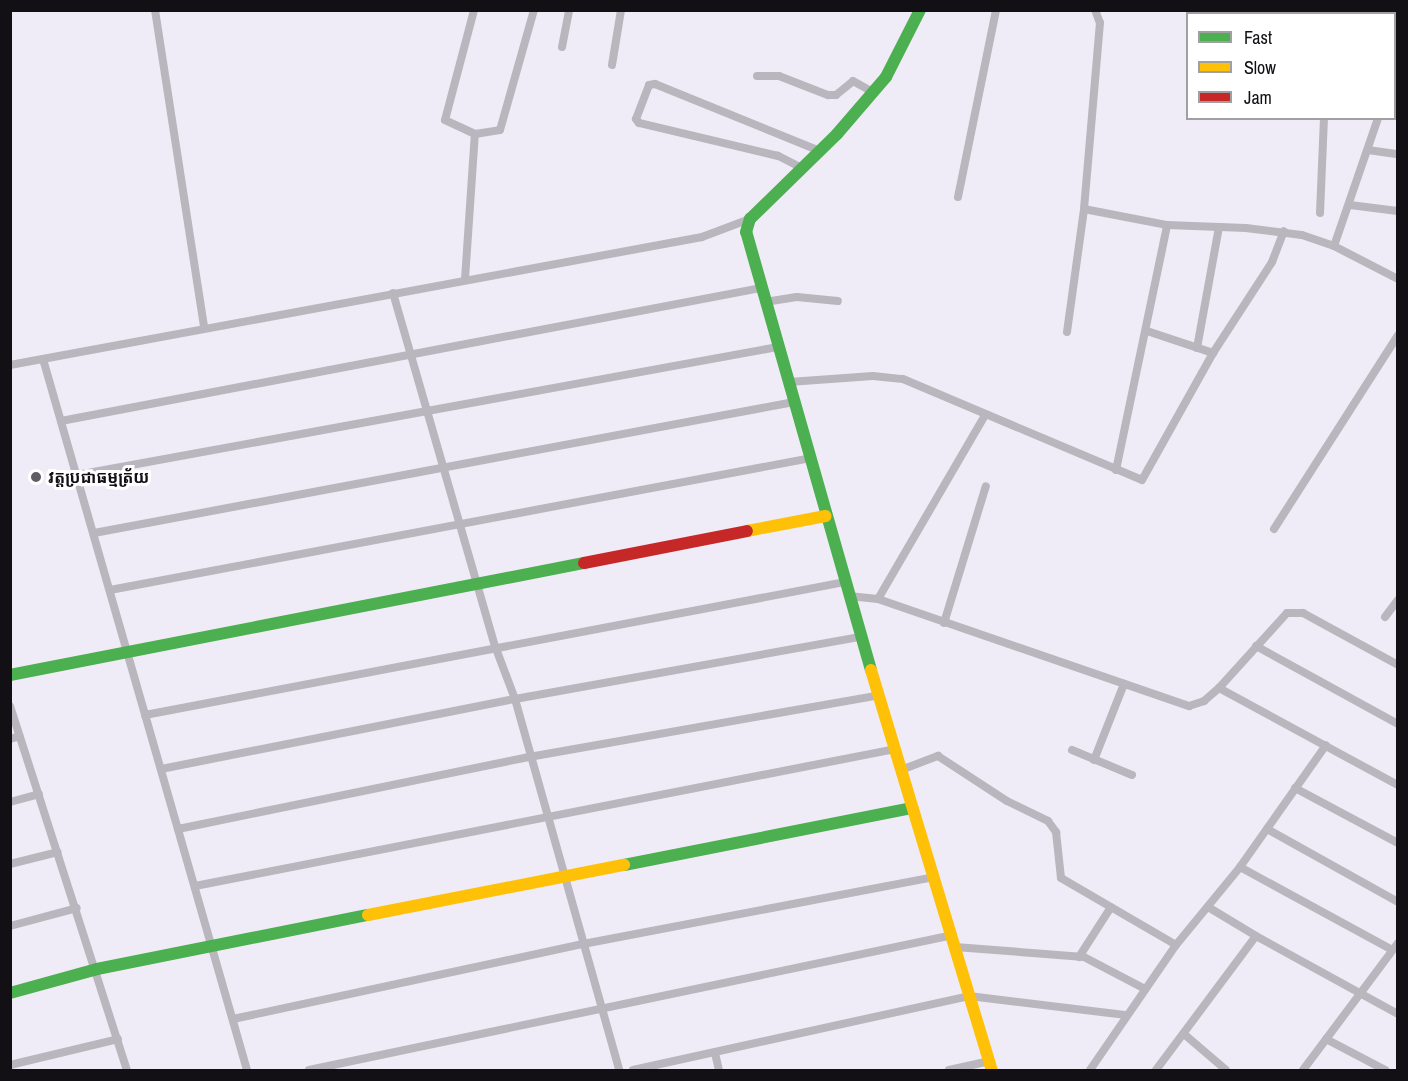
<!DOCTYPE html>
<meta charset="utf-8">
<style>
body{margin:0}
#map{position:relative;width:1408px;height:1081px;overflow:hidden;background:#f0ecf7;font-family:"Archivo Narrow","Noto Sans Khmer",sans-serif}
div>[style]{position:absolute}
.street>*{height:8px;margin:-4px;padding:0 4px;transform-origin:4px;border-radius:4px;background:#bab6be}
.fast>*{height:12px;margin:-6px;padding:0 6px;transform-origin:6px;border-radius:6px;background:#4caf50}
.slow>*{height:12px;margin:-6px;padding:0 6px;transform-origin:6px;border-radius:6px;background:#ffc107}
.jam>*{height:12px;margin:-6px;padding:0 6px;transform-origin:6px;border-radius:6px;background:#c62828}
.dots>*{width:16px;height:16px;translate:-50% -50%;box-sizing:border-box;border:3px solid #fff;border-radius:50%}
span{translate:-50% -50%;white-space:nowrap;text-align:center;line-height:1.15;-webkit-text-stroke:6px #fff;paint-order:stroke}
.poi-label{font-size:16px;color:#120f15;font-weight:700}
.left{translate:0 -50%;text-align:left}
.frame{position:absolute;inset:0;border:12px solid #120f15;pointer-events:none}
.legend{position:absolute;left:1186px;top:12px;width:210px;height:108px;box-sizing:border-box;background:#fff;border:2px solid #a09fa1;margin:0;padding:8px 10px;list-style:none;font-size:18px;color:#120f15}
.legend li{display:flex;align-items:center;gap:12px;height:30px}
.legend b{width:30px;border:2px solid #a09fa1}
</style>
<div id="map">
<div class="street">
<div style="left:155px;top:10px;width:322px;rotate:81.2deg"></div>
<div style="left:1324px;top:14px;width:4px;rotate:-90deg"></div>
<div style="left:1352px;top:14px;width:4px;rotate:-90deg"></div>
<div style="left:562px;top:47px;width:38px;rotate:-79deg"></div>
<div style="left:1394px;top:53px;width:4px;rotate:14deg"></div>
<div style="left:612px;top:65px;width:56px;rotate:-80.7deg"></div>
<div style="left:1394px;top:73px;width:9px;rotate:-63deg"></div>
<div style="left:757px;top:76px;width:22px"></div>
<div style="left:779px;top:76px;width:53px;rotate:21.2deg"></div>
<div style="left:828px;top:95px;width:8px"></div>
<div style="left:836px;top:95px;width:22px;rotate:-39deg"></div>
<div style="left:853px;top:81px;width:23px;rotate:29deg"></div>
<div style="left:1394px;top:95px;width:4px;rotate:14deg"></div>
<div style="left:475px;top:134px;width:25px;rotate:-9deg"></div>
<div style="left:500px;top:130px;width:125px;rotate:-74.2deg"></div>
<div style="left:1368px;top:150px;width:30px;rotate:8deg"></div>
<div style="left:802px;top:168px;width:27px;rotate:-153deg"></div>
<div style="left:778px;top:156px;width:143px;rotate:-166.6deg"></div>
<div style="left:639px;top:123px;width:5px;rotate:-127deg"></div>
<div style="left:636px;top:119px;width:36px;rotate:-69deg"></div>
<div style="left:649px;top:85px;width:6px;rotate:-9deg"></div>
<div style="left:655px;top:84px;width:178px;rotate:22.1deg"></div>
<div style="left:958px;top:197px;width:191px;rotate:-78.5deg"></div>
<div style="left:1350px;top:205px;width:48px;rotate:7.1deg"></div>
<div style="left:1084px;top:209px;width:85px;rotate:10.9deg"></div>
<div style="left:1167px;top:225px;width:79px;rotate:2.2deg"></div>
<div style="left:1246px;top:228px;width:56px;rotate:7.1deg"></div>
<div style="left:1302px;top:235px;width:34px;rotate:19deg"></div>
<div style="left:1334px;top:246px;width:72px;rotate:27.3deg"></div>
<div style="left:1320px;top:213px;width:95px;rotate:-87.6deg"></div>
<div style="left:1334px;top:246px;width:135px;rotate:-71deg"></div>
<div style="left:465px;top:279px;width:145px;rotate:-86.1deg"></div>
<div style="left:475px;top:134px;width:33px;rotate:-155deg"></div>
<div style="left:445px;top:120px;width:114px;rotate:-75.2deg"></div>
<div style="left:393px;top:293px;width:367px;rotate:73.9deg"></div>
<div style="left:495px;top:646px;width:57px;rotate:69.3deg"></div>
<div style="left:515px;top:699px;width:385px;rotate:74.3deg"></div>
<div style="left:765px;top:302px;width:32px;rotate:-9deg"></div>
<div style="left:797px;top:297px;width:41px;rotate:5.6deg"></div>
<div style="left:1147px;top:331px;width:70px;rotate:18.4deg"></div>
<div style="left:1067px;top:332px;width:124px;rotate:-82.1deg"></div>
<div style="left:1084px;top:209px;width:187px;rotate:-85.1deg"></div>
<div style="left:1100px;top:23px;width:14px;rotate:-111deg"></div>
<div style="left:1197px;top:348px;width:123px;rotate:-79.7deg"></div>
<div style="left:43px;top:359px;width:740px;rotate:73.99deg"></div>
<div style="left:10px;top:365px;width:704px;rotate:-10.48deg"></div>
<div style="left:702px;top:237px;width:51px;rotate:-20.6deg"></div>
<div style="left:789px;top:382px;width:84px;rotate:-4.1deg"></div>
<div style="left:873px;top:376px;width:30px;rotate:6deg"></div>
<div style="left:903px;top:379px;width:259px;rotate:22.9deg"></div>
<div style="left:1142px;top:480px;width:145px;rotate:-60.8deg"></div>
<div style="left:1213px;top:353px;width:108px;rotate:-57deg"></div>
<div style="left:1272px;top:262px;width:33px;rotate:-69deg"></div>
<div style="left:61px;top:421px;width:713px;rotate:-10.76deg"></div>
<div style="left:1116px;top:470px;width:250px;rotate:-78.2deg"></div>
<div style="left:77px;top:475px;width:713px;rotate:-10.35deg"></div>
<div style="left:1274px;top:529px;width:230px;rotate:-57.4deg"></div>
<div style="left:94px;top:533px;width:712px;rotate:-10.6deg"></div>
<div style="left:110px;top:590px;width:713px;rotate:-10.66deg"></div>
<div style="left:849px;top:596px;width:29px;rotate:6deg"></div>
<div style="left:878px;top:599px;width:329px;rotate:19deg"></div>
<div style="left:1189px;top:706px;width:16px;rotate:-18deg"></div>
<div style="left:1204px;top:701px;width:20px;rotate:-41deg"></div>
<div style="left:1219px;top:688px;width:101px;rotate:-47.8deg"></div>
<div style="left:1287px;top:613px;width:16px"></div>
<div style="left:1303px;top:613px;width:108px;rotate:28.7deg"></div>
<div style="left:878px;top:599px;width:213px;rotate:-59.8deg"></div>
<div style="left:1385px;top:617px;width:21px;rotate:-53deg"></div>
<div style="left:944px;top:623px;width:143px;rotate:-73deg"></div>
<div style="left:1256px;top:646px;width:162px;rotate:28.8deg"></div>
<div style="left:1219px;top:688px;width:204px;rotate:28.5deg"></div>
<div style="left:10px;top:706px;width:382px;rotate:72.2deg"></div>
<div style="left:145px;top:715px;width:713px;rotate:-10.76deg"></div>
<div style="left:10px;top:739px;width:10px;rotate:-17deg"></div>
<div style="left:1072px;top:750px;width:65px;rotate:22.6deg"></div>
<div style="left:1094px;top:760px;width:82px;rotate:-68.5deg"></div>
<div style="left:161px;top:769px;width:361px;rotate:-11.2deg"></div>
<div style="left:515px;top:699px;width:352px;rotate:-10.2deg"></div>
<div style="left:901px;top:770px;width:40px;rotate:-21deg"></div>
<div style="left:938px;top:756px;width:82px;rotate:33.1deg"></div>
<div style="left:1007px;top:801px;width:46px;rotate:26deg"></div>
<div style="left:1048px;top:821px;width:14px;rotate:54deg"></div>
<div style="left:1056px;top:832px;width:46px;rotate:83.8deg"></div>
<div style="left:1061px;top:878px;width:133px;rotate:30.2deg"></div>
<div style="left:1295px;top:788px;width:117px;rotate:28.1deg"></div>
<div style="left:10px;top:802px;width:30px;rotate:-15deg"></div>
<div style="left:178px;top:829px;width:358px;rotate:-11.6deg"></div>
<div style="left:529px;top:757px;width:355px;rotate:-10deg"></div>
<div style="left:1267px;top:829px;width:150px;rotate:29.1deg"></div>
<div style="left:10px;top:864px;width:49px;rotate:-14deg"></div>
<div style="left:1240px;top:867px;width:173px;rotate:28.6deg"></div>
<div style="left:195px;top:886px;width:713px;rotate:-11.07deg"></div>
<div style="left:1208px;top:907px;width:56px;rotate:31.1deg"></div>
<div style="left:10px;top:926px;width:69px;rotate:-15deg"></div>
<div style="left:955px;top:947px;width:129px;rotate:4.4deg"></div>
<div style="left:1084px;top:957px;width:69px;rotate:27.7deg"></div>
<div style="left:1079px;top:957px;width:59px;rotate:-57.4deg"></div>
<div style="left:233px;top:1019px;width:358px;rotate:-12.1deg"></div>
<div style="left:583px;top:944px;width:357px;rotate:-10.8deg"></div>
<div style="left:1184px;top:1034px;width:55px;rotate:40.6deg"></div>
<div style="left:1326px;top:1039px;width:67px;rotate:27.7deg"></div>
<div style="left:715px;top:1053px;width:17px;rotate:77deg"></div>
<div style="left:10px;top:1065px;width:111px;rotate:-13.5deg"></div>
<div style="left:309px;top:1070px;width:658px;rotate:-11.84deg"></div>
<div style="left:633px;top:1070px;width:344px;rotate:-12.4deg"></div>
<div style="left:969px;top:996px;width:159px;rotate:6.9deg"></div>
<div style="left:949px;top:1070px;width:42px;rotate:-12.4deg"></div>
<div style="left:1090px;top:1070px;width:152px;rotate:-55.5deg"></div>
<div style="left:1176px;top:945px;width:101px;rotate:-50.6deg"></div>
<div style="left:1240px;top:867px;width:149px;rotate:-54.8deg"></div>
<div style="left:1156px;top:1070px;width:167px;rotate:-53.3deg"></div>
<div style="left:1256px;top:936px;width:162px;rotate:28.8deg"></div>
<div style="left:1303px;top:1070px;width:159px;rotate:-53.2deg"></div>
</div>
<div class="fast">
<div style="left:871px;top:670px;width:455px;rotate:-105.9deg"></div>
<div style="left:746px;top:232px;width:14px;rotate:-73deg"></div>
<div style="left:750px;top:219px;width:122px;rotate:-44.3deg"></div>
<div style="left:837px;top:134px;width:75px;rotate:-49.3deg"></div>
<div style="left:886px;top:77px;width:75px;rotate:-63.1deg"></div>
<div style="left:10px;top:675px;width:585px;rotate:-11.04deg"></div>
<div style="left:624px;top:865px;width:294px;rotate:-11.2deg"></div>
<div style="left:10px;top:993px;width:90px;rotate:-15.4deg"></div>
<div style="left:97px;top:969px;width:276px;rotate:-11.3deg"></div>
</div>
<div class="slow">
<div style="left:747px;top:531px;width:80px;rotate:-10.8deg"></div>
<div style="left:871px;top:670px;width:418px;rotate:73.2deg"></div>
<div style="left:368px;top:915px;width:261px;rotate:-11.1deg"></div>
</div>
<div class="jam">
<div style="left:584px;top:563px;width:166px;rotate:-11.1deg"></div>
</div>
<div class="dots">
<div style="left:36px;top:477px;background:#605c64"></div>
</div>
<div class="poi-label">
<span class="left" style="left:48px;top:477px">វត្តប្រជាធម្មត្រ័យ</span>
</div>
<div class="frame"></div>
<ul class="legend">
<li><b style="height:8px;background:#4caf50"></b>Fast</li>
<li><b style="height:8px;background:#ffc107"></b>Slow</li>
<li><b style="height:8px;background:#c62828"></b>Jam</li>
</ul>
</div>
